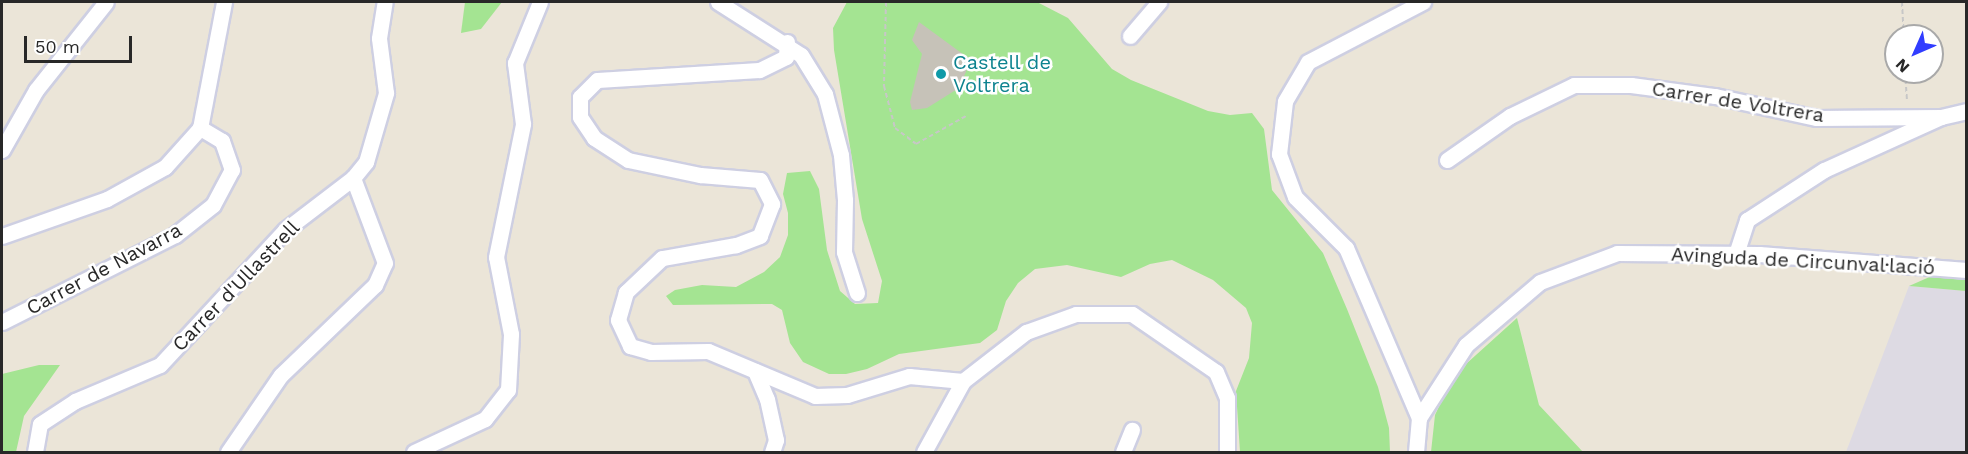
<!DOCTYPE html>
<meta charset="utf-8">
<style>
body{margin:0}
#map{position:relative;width:1968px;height:454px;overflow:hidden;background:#ebe5d8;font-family:"Work Sans",sans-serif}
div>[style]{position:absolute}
.industrial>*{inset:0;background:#dddae3}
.green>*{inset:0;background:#a4e492}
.building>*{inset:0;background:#c6c2b8}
.path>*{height:2px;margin-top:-1px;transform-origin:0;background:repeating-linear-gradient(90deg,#c7c7c7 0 4.5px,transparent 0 7.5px)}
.roads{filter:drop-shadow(2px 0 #cecfe2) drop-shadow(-2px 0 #cecfe2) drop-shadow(0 2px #cecfe2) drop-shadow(0 -2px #cecfe2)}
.minor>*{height:15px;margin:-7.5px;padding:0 7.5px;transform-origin:7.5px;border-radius:7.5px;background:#fff}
.dots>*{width:16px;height:16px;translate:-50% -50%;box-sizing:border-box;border:3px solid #fff;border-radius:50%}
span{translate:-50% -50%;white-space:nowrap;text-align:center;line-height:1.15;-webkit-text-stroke:5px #fff;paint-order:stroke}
.culture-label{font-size:20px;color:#0d838f}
.left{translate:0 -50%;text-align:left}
.street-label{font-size:20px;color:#282828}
.frame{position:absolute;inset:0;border:3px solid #282828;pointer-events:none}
.north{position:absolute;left:1884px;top:24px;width:60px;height:60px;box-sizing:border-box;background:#fff;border:2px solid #a9a9a9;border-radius:50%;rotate:225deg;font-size:16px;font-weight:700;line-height:24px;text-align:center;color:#282828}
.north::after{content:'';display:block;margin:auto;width:21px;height:27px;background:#313dff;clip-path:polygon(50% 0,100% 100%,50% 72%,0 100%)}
.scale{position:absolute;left:24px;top:36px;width:108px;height:27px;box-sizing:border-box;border:3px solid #282828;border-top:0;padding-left:8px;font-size:18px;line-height:21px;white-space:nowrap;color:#282828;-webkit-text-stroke:4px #fff;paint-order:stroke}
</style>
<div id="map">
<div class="industrial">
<div style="clip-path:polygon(1909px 286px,1966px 291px,1966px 452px,1846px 452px)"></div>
</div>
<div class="green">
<div style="clip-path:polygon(465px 2px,502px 2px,481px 29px,461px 33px)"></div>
<div style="clip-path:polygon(847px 2px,1037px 2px,1068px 18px,1112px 69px,1131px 80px,1208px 111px,1230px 115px,1252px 113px,1264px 129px,1272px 190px,1323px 253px,1347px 309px,1378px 387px,1389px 428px,1390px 452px,1240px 452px,1236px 391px,1249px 358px,1252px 323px,1246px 308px,1213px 280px,1172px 260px,1150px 264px,1121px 277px,1067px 265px,1035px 269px,1018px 283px,1006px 301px,997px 330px,980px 343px,899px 354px,867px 369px,846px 374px,829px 374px,803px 362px,790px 343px,782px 310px,772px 304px,673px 305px,666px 296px,675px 290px,702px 285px,736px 287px,764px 272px,780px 257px,788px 235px,788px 213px,783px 194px,787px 173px,810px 171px,819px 189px,827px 250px,840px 291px,855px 304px,878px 303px,882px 281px,862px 219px,834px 50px,833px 28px)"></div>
<div style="clip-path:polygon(1966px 261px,1966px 291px,1909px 286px)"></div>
<div style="clip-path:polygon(1517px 318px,1539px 405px,1583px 452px,1431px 452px,1435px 415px,1443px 398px,1466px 364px)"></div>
<div style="clip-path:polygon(39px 365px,60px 365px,24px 416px,16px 452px,2px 452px,2px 374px)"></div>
</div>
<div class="building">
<div style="clip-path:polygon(919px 22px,971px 60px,959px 88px,927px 108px,912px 110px,910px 102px,922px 54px,912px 40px)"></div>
</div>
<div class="path">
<div style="left:886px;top:2px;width:84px;rotate:91.4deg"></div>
<div style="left:884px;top:86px;width:43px;rotate:75.3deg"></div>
<div style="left:895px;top:128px;width:26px;rotate:37deg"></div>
<div style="left:916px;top:144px;width:57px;rotate:-29.2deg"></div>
<div style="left:1902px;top:2px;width:34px;rotate:87deg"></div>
<div style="left:1905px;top:72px;width:30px;rotate:86deg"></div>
</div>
<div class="roads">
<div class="minor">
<div style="left:718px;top:2px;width:98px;rotate:32.6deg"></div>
<div style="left:801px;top:55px;width:46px;rotate:58.4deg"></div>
<div style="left:825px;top:94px;width:63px;rotate:75.3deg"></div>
<div style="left:841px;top:155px;width:45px;rotate:84.9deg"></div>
<div style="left:845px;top:200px;width:52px;rotate:91.1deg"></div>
<div style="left:844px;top:252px;width:43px;rotate:72.4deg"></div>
<div style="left:1130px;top:36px;width:45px;rotate:-49.5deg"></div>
<div style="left:787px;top:42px;width:15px;rotate:94deg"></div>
<div style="left:786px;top:57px;width:30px;rotate:154deg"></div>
<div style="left:759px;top:70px;width:162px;rotate:176.5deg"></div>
<div style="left:597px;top:80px;width:24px;rotate:135deg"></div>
<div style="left:580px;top:97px;width:20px;rotate:90deg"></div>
<div style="left:580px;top:117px;width:25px;rotate:56deg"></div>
<div style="left:594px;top:138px;width:40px;rotate:32.9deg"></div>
<div style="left:628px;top:160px;width:74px;rotate:11.8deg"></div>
<div style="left:700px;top:175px;width:60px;rotate:4.8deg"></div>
<div style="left:760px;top:180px;width:27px;rotate:63deg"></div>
<div style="left:772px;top:204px;width:34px;rotate:111deg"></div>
<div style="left:760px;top:236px;width:26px;rotate:159deg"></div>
<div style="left:736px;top:245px;width:75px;rotate:170deg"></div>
<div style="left:662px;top:258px;width:50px;rotate:136.6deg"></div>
<div style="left:626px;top:292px;width:29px;rotate:106deg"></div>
<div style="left:618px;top:320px;width:29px;rotate:65deg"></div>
<div style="left:630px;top:346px;width:22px;rotate:16deg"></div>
<div style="left:651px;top:352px;width:57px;rotate:-1deg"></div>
<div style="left:708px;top:351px;width:116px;rotate:22.8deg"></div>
<div style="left:815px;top:396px;width:32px;rotate:-2deg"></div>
<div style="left:847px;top:395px;width:65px;rotate:-17deg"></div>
<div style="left:909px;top:376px;width:54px;rotate:5.3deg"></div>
<div style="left:2px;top:150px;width:69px;rotate:-60.5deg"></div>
<div style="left:36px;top:90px;width:112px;rotate:-51.5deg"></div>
<div style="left:1447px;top:160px;width:77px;rotate:-34.9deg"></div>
<div style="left:1510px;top:116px;width:71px;rotate:-25.8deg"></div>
<div style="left:1574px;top:85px;width:57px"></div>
<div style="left:1631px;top:85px;width:85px;rotate:7.5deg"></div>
<div style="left:1715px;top:96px;width:103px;rotate:12.3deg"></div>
<div style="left:1816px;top:118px;width:125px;rotate:-0.5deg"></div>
<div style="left:2px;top:236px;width:111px;rotate:-19.4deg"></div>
<div style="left:107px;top:199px;width:66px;rotate:-28.9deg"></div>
<div style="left:165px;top:167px;width:52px;rotate:-48.1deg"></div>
<div style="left:200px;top:128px;width:128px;rotate:-79.2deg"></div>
<div style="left:1736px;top:254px;width:36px;rotate:-72deg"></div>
<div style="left:1747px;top:220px;width:92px;rotate:-33deg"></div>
<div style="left:1824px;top:170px;width:128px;rotate:-24.4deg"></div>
<div style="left:1941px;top:117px;width:26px;rotate:-13deg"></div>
<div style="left:2px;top:322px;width:194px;rotate:-26.7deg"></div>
<div style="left:175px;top:235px;width:48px;rotate:-38.3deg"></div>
<div style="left:213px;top:205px;width:40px;rotate:-62deg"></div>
<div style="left:232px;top:170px;width:31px;rotate:-109deg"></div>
<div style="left:222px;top:141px;width:26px;rotate:-149deg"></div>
<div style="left:755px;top:371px;width:30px;rotate:67deg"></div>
<div style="left:767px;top:399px;width:42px;rotate:77.6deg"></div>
<div style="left:776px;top:440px;width:13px;rotate:108deg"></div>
<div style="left:1419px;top:418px;width:185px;rotate:-113.2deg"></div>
<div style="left:1346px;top:248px;width:72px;rotate:-135deg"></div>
<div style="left:1295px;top:197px;width:46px;rotate:-110.4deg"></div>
<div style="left:1279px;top:154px;width:53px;rotate:-83.5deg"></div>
<div style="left:1285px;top:101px;width:45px;rotate:-59.5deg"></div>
<div style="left:1308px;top:62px;width:130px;rotate:-27.6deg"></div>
<div style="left:35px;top:452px;width:28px;rotate:-80deg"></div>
<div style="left:40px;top:424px;width:42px;rotate:-33.3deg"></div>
<div style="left:75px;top:401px;width:92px;rotate:-23deg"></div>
<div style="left:160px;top:365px;width:184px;rotate:-47.2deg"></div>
<div style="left:285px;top:230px;width:86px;rotate:-37.4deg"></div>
<div style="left:353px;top:178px;width:21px;rotate:-51deg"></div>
<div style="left:366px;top:162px;width:72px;rotate:-73.8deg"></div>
<div style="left:386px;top:93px;width:55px;rotate:-97.3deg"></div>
<div style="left:379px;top:38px;width:36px;rotate:-81deg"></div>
<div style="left:228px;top:452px;width:93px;rotate:-55.5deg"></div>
<div style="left:281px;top:375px;width:130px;rotate:-43.8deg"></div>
<div style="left:375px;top:285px;width:24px;rotate:-66deg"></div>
<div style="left:385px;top:263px;width:91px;rotate:-110.6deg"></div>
<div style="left:414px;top:452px;width:78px;rotate:-24.9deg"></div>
<div style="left:485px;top:419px;width:37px;rotate:-52deg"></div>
<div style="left:508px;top:390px;width:56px;rotate:-86.9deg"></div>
<div style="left:511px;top:334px;width:78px;rotate:-101deg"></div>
<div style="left:496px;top:257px;width:136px;rotate:-78.5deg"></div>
<div style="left:523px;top:124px;width:62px;rotate:-97.5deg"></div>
<div style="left:515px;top:63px;width:66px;rotate:-67.7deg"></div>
<div style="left:924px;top:452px;width:81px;rotate:-61.2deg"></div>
<div style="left:963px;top:381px;width:80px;rotate:-37.9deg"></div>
<div style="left:1026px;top:332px;width:53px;rotate:-19.8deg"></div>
<div style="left:1076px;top:314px;width:56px"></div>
<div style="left:1132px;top:314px;width:102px;rotate:34.6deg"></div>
<div style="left:1216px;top:372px;width:28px;rotate:67deg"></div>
<div style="left:1227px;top:398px;width:54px;rotate:90deg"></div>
<div style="left:1123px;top:452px;width:24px;rotate:-68deg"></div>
<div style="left:1416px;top:452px;width:34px;rotate:-85deg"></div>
<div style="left:1419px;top:418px;width:87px;rotate:-57.2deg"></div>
<div style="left:1466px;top:345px;width:97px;rotate:-40.4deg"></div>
<div style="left:1540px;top:282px;width:82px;rotate:-20.6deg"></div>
<div style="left:1617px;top:253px;width:142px;rotate:0.4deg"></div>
<div style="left:1759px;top:254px;width:208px;rotate:4.4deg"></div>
</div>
</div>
<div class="dots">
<div style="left:941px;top:74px;background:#0f9aa8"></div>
</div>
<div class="culture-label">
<span class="left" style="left:953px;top:74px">Castell de<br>Voltrera</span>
</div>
<div class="street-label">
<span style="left:1738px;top:102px;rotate:9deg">Carrer de Voltrera</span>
<span style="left:1803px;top:261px;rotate:3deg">Avinguda de Circunval·lació</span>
<span style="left:104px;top:269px;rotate:-28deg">Carrer de Navarra</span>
<span style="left:236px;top:286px;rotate:-46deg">Carrer d'Ullastrell</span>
</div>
<div class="frame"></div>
<div class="north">N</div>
<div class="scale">50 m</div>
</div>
